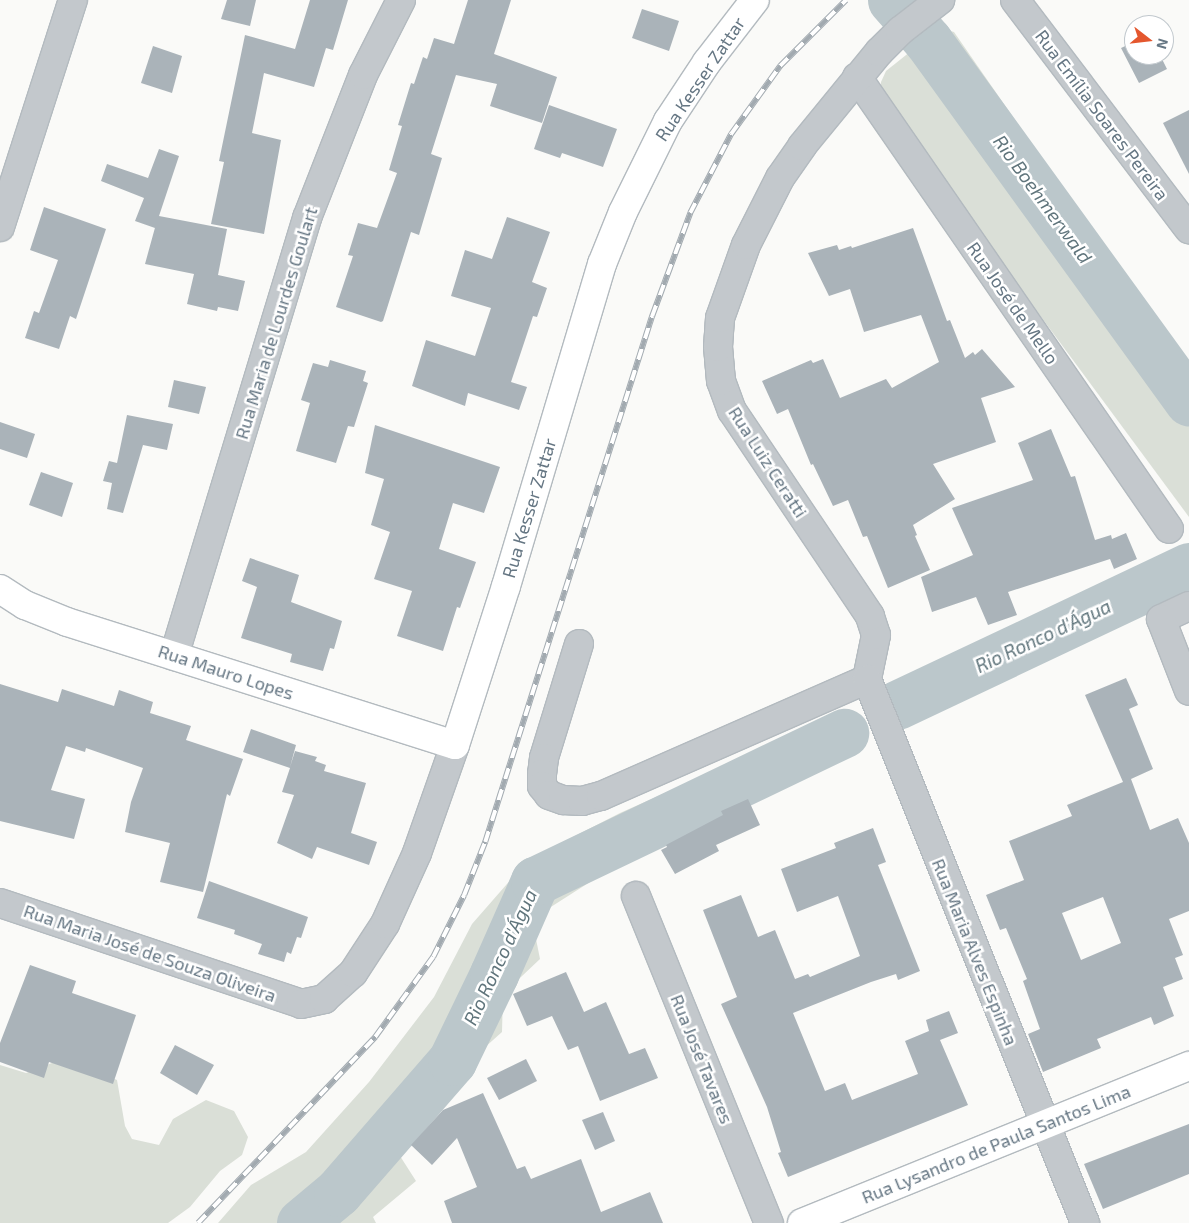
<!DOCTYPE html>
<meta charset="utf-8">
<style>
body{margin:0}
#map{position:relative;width:1189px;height:1223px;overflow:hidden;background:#fafaf8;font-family:"Exo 2",sans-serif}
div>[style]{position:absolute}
.green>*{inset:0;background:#dadfd7}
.river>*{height:49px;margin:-24.5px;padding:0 24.5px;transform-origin:24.5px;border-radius:24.5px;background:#bbc7cb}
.building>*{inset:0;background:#aab3b9}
.roads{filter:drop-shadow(1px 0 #b3babf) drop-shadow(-1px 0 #b3babf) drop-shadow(0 1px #b3babf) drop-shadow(0 -1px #b3babf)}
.street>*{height:28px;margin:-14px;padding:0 14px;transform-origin:14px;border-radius:14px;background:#c3c8cc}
.secondary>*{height:28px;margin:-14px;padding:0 14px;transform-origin:14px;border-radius:14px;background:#fff}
.rail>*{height:5.5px;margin-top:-2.75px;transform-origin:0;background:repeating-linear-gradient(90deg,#fff 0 11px,#a2aab0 0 22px);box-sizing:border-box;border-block:1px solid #a2aab0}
span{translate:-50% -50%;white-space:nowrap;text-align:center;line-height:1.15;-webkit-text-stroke:5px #fff;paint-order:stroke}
.street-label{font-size:18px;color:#657683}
.water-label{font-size:19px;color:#60757c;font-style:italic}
.north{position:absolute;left:1124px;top:15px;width:50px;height:50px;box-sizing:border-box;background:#fff;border:1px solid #c1c8cd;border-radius:50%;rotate:106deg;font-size:14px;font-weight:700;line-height:20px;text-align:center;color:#657683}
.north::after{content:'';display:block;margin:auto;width:18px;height:22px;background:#e4572e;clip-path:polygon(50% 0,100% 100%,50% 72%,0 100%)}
</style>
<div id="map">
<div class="green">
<div style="clip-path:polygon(940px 28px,954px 32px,1189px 371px,1189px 517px,880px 99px,881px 82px,886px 71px)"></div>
<div style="clip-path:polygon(823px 727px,822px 755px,684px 822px,532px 919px,540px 959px,503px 994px,502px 1032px,426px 1100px,393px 1145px,416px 1181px,373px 1217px,376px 1223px,218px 1223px,251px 1185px,306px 1152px,369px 1082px,434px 997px,472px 924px,528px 860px,620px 813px,791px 737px)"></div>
<div style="clip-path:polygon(57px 1061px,84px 1066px,117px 1080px,125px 1126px,132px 1139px,159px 1145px,173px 1119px,206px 1100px,234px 1111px,248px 1137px,242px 1155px,220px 1171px,190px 1207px,168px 1223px,0 1223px,0 1065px,26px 1073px)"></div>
</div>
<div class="river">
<div style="left:892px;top:0;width:55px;rotate:48.7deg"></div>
<div style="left:928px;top:41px;width:445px;rotate:54.1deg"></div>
<div style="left:897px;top:705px;width:323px;rotate:-25.3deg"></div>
<div style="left:301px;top:1223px;width:48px;rotate:-40deg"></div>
<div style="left:338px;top:1192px;width:174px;rotate:-49deg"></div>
<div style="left:452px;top:1061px;width:97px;rotate:-64.2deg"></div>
<div style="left:494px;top:974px;width:102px;rotate:-66.2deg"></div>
<div style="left:535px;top:881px;width:343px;rotate:-25.6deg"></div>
</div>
<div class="building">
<div style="clip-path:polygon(227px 0,256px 0,250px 26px,221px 19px)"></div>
<div style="clip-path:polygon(310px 0,348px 0,333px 50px,326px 48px,314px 87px,264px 73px,252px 133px,281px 140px,264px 234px,211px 224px,224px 162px,219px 161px,245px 35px,295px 49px)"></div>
<div style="clip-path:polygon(468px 0,511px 0,494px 54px,557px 77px,542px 123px,490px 106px,497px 84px,456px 75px,431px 154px,442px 158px,419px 235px,411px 232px,383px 321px,381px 322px,336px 307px,353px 256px,348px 255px,358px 223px,377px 228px,397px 173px,389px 170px,402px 126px,398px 125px,411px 83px,414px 84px,423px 57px,427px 59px,434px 38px,454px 44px)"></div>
<div style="clip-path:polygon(642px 9px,679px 21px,669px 51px,632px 38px)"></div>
<div style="clip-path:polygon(1134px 42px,1134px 55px,1160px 55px,1167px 69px,1139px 83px,1121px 48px)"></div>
<div style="clip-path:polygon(153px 46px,182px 56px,172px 93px,141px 83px)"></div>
<div style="clip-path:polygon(549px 105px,617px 129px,603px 167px,562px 153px,560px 158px,534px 149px)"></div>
<div style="clip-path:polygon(1189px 110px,1189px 174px,1163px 123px)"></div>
<div style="clip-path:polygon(159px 149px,179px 156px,159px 216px,227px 229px,218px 275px,245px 281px,238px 311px,218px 307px,217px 311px,187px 304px,194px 274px,145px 264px,156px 224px,155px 228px,135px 221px,144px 198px,101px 181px,107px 164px,148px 178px)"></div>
<div style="clip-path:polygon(44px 207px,106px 229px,76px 319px,70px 316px,59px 349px,25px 338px,34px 311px,39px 313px,58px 260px,30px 250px)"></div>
<div style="clip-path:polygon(507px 217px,550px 232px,532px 282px,547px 288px,537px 317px,533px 316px,511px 382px,527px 387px,519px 410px,468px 393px,465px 406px,412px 386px,426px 340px,475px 356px,491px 308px,451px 296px,465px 250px,492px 259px)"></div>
<div style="clip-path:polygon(913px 228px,947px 321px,950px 320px,965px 358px,973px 352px,975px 355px,982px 349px,1015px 387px,981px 398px,996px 442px,933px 464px,955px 499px,913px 525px,917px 535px,915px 536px,930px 570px,888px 588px,867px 536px,863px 537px,848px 500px,833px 506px,813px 464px,811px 465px,788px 409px,777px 414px,762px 381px,811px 360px,813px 363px,823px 359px,840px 398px,886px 379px,892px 388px,939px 362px,921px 315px,864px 332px,850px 289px,829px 296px,808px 253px,837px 245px,839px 250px,851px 246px,852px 248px)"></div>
<div style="clip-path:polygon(330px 360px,366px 371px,363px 381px,368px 383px,354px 427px,348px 426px,336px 463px,296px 451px,310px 403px,301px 400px,313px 363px,328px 367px)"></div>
<div style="clip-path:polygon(174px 380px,206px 387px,199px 414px,168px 407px)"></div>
<div style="clip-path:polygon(127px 415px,173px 424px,167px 450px,143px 445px,123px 513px,107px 509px,112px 483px,103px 481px,109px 461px,117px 463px)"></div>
<div style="clip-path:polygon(0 422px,35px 434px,27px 458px,0 449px)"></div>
<div style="clip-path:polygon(375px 425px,500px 467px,484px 513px,453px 503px,439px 549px,476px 562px,460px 608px,457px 607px,443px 651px,397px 636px,412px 591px,374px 579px,390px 532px,371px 525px,384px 479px,365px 473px)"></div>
<div style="clip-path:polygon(1051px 429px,1071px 477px,1075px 476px,1095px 540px,1111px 535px,1112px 539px,1126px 533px,1137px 559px,1114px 569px,1110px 559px,1008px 592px,1017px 615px,988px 625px,976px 597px,932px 612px,921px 577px,973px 555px,952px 508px,1033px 480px,1018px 443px)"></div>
<div style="clip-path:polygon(41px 472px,73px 483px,62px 517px,29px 505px)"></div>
<div style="clip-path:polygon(250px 558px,299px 575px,291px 602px,342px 621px,334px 649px,330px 648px,323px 671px,290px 662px,292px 654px,241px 638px,257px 587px,242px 581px)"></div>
<div style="clip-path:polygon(evenodd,1126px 678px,1138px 705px,1129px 709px,1153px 769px,1131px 779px,1150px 830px,1178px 818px,1189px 843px,1189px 911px,1169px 919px,1183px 955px,1175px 958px,1183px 979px,1163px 987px,1174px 1016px,1154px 1025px,1151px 1017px,1097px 1039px,1101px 1048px,1043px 1072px,1028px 1034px,1040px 1029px,1023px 981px,1027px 979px,1006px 928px,1000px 930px,986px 895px,1024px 880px,1009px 841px,1072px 816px,1067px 805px,1123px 782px,1085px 695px,1126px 678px,1103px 897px,1121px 943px,1081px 960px,1062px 913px,1103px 897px)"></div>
<div style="clip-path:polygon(0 684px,58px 702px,62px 689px,114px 706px,119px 690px,153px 702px,150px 713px,191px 726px,186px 740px,243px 759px,230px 796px,227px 794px,203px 892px,160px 882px,170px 843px,125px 832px,131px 802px,143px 768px,86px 748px,85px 752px,66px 746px,51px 790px,85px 799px,74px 839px,0 821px)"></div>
<div style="clip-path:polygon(251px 729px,296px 745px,290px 767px,295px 751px,317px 757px,315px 761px,326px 765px,324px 771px,366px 783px,351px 833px,377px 842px,369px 865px,317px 847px,312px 859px,277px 843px,294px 795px,282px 792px,290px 768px,243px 752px)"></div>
<div style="clip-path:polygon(748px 799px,760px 825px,716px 845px,719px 851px,675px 874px,661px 850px,667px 847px,666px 845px,723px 815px,721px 811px)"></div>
<div style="clip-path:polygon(873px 828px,886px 862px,878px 865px,920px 971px,898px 980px,896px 974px,871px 982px,793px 1013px,825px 1091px,845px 1083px,852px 1100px,918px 1074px,905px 1041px,929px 1031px,926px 1020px,949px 1011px,958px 1033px,940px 1040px,968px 1105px,788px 1177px,778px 1153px,781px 1152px,767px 1107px,721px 1004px,737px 997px,703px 910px,741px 895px,758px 937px,775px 930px,795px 979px,808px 974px,810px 977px,860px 956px,838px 896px,797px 912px,781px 869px,836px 848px,834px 843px)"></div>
<div style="clip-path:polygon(209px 881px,308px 917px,301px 938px,297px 937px,291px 954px,287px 952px,284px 962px,258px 954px,262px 944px,234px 934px,235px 930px,197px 918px)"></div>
<div style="clip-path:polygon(30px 965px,76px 981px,72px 993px,136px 1015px,113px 1084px,49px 1062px,44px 1078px,0 1062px,0 1043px)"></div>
<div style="clip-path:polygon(566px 972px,584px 1012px,606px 1002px,629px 1054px,645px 1048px,658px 1078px,600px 1101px,578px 1046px,568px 1050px,552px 1016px,527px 1026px,513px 994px)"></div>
<div style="clip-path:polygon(175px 1045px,214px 1065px,197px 1095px,160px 1073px)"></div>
<div style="clip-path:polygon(526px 1059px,537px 1081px,499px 1100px,487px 1078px)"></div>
<div style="clip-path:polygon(483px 1093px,517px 1169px,525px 1166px,531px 1179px,581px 1159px,601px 1212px,650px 1192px,663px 1223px,452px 1223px,444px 1201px,477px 1187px,457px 1138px,432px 1165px,411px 1145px,443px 1110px)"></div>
<div style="clip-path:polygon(603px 1112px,615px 1141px,595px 1150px,582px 1120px)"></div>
<div style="clip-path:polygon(1189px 1124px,1189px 1174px,1103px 1209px,1084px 1164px)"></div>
</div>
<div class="roads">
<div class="street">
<div style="left:1015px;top:0;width:288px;rotate:52.8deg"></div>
<div style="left:857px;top:77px;width:549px;rotate:55.38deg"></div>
<div style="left:0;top:227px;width:238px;rotate:-72.2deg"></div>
<div style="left:1189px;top:606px;width:31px;rotate:155deg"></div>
<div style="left:1161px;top:619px;width:77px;rotate:68.7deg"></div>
<div style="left:579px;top:644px;width:119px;rotate:107.1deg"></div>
<div style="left:544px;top:758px;width:16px;rotate:97deg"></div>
<div style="left:542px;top:774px;width:12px;rotate:90deg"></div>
<div style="left:542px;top:786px;width:11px;rotate:52deg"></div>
<div style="left:549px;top:795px;width:15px;rotate:20deg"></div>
<div style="left:563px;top:800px;width:19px;rotate:3deg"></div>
<div style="left:582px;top:801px;width:20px;rotate:-15deg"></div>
<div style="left:601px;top:796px;width:291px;rotate:-23.7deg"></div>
<div style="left:174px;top:656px;width:458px;rotate:-73.1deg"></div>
<div style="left:307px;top:218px;width:154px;rotate:-68.6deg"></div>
<div style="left:363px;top:75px;width:84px;rotate:-63.1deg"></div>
<div style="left:867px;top:679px;width:45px;rotate:-78.4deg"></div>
<div style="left:876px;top:635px;width:20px;rotate:-108deg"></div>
<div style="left:870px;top:616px;width:247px;rotate:-123.9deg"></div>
<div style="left:732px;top:411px;width:32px;rotate:-110deg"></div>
<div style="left:721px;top:381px;width:34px;rotate:-95deg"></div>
<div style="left:718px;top:347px;width:29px;rotate:-86deg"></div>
<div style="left:720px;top:318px;width:77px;rotate:-70.4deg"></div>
<div style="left:746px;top:245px;width:75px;rotate:-63.1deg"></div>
<div style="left:780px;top:178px;width:39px;rotate:-55deg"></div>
<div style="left:802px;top:146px;width:122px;rotate:-50.7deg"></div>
<div style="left:879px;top:52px;width:30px;rotate:-45deg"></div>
<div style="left:900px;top:31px;width:51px;rotate:-37.8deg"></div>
<div style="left:867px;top:679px;width:586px;rotate:68.16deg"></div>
<div style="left:636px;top:896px;width:353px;rotate:67.9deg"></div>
<div style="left:0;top:903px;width:317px;rotate:18.5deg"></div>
<div style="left:301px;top:1004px;width:24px;rotate:-12deg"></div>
<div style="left:324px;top:999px;width:39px;rotate:-42deg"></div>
<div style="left:353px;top:973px;width:59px;rotate:-56.9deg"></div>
<div style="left:385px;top:924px;width:78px;rotate:-65.7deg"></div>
<div style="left:417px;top:853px;width:114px;rotate:-70.6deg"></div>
</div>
<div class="secondary">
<div style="left:0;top:589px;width:30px;rotate:33deg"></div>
<div style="left:25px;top:605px;width:45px;rotate:22deg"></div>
<div style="left:67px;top:622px;width:407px;rotate:17.6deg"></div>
<div style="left:455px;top:745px;width:167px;rotate:-72.2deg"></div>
<div style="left:506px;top:586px;width:336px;rotate:-73.4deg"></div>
<div style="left:602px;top:264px;width:56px;rotate:-68deg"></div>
<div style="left:623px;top:212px;width:102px;rotate:-63.7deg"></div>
<div style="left:668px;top:121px;width:71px;rotate:-56.5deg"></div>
<div style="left:707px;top:62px;width:78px;rotate:-52.3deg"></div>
<div style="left:802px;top:1223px;width:418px;rotate:-22.1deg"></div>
</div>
</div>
<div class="rail">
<div style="left:198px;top:1223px;width:257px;rotate:-46.4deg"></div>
<div style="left:375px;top:1037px;width:99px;rotate:-54.1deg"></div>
<div style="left:433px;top:957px;width:69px;rotate:-63.4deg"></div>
<div style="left:464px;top:895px;width:57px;rotate:-68.4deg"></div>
<div style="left:485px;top:842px;width:552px;rotate:-72.39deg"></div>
<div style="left:652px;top:316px;width:110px;rotate:-69.7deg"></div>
<div style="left:690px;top:213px;width:89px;rotate:-62.6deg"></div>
<div style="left:731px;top:134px;width:84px;rotate:-54.2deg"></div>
<div style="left:780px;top:66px;width:93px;rotate:-45deg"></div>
</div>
<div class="street-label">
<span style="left:700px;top:79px;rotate:-56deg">Rua Kesser Zattar</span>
<span style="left:1102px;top:115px;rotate:53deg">Rua Emília Soares Pereira</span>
<span style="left:1013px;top:303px;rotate:55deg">Rua José de Mello</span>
<span style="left:276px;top:323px;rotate:-73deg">Rua Maria de Lourdes Goulart</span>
<span style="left:768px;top:462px;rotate:57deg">Rua Luiz Ceratti</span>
<span style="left:529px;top:508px;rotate:-73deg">Rua Kesser Zattar</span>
<span style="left:226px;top:672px;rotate:18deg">Rua Mauro Lopes</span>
<span style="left:975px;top:952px;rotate:68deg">Rua Maria Alves Espinha</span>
<span style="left:150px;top:953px;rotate:19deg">Rua Maria José de Souza Oliveira</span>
<span style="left:702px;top:1059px;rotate:68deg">Rua José Tavares</span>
<span style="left:996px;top:1144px;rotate:-22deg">Rua Lysandro de Paula Santos Lima</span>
</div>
<div class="water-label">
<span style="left:1043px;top:199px;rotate:54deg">Rio Boehmerwald</span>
<span style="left:1043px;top:636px;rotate:-25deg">Rio Ronco d'Água</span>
<span style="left:500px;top:957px;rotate:-65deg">Rio Ronco d'Água</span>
</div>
<div class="north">N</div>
</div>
